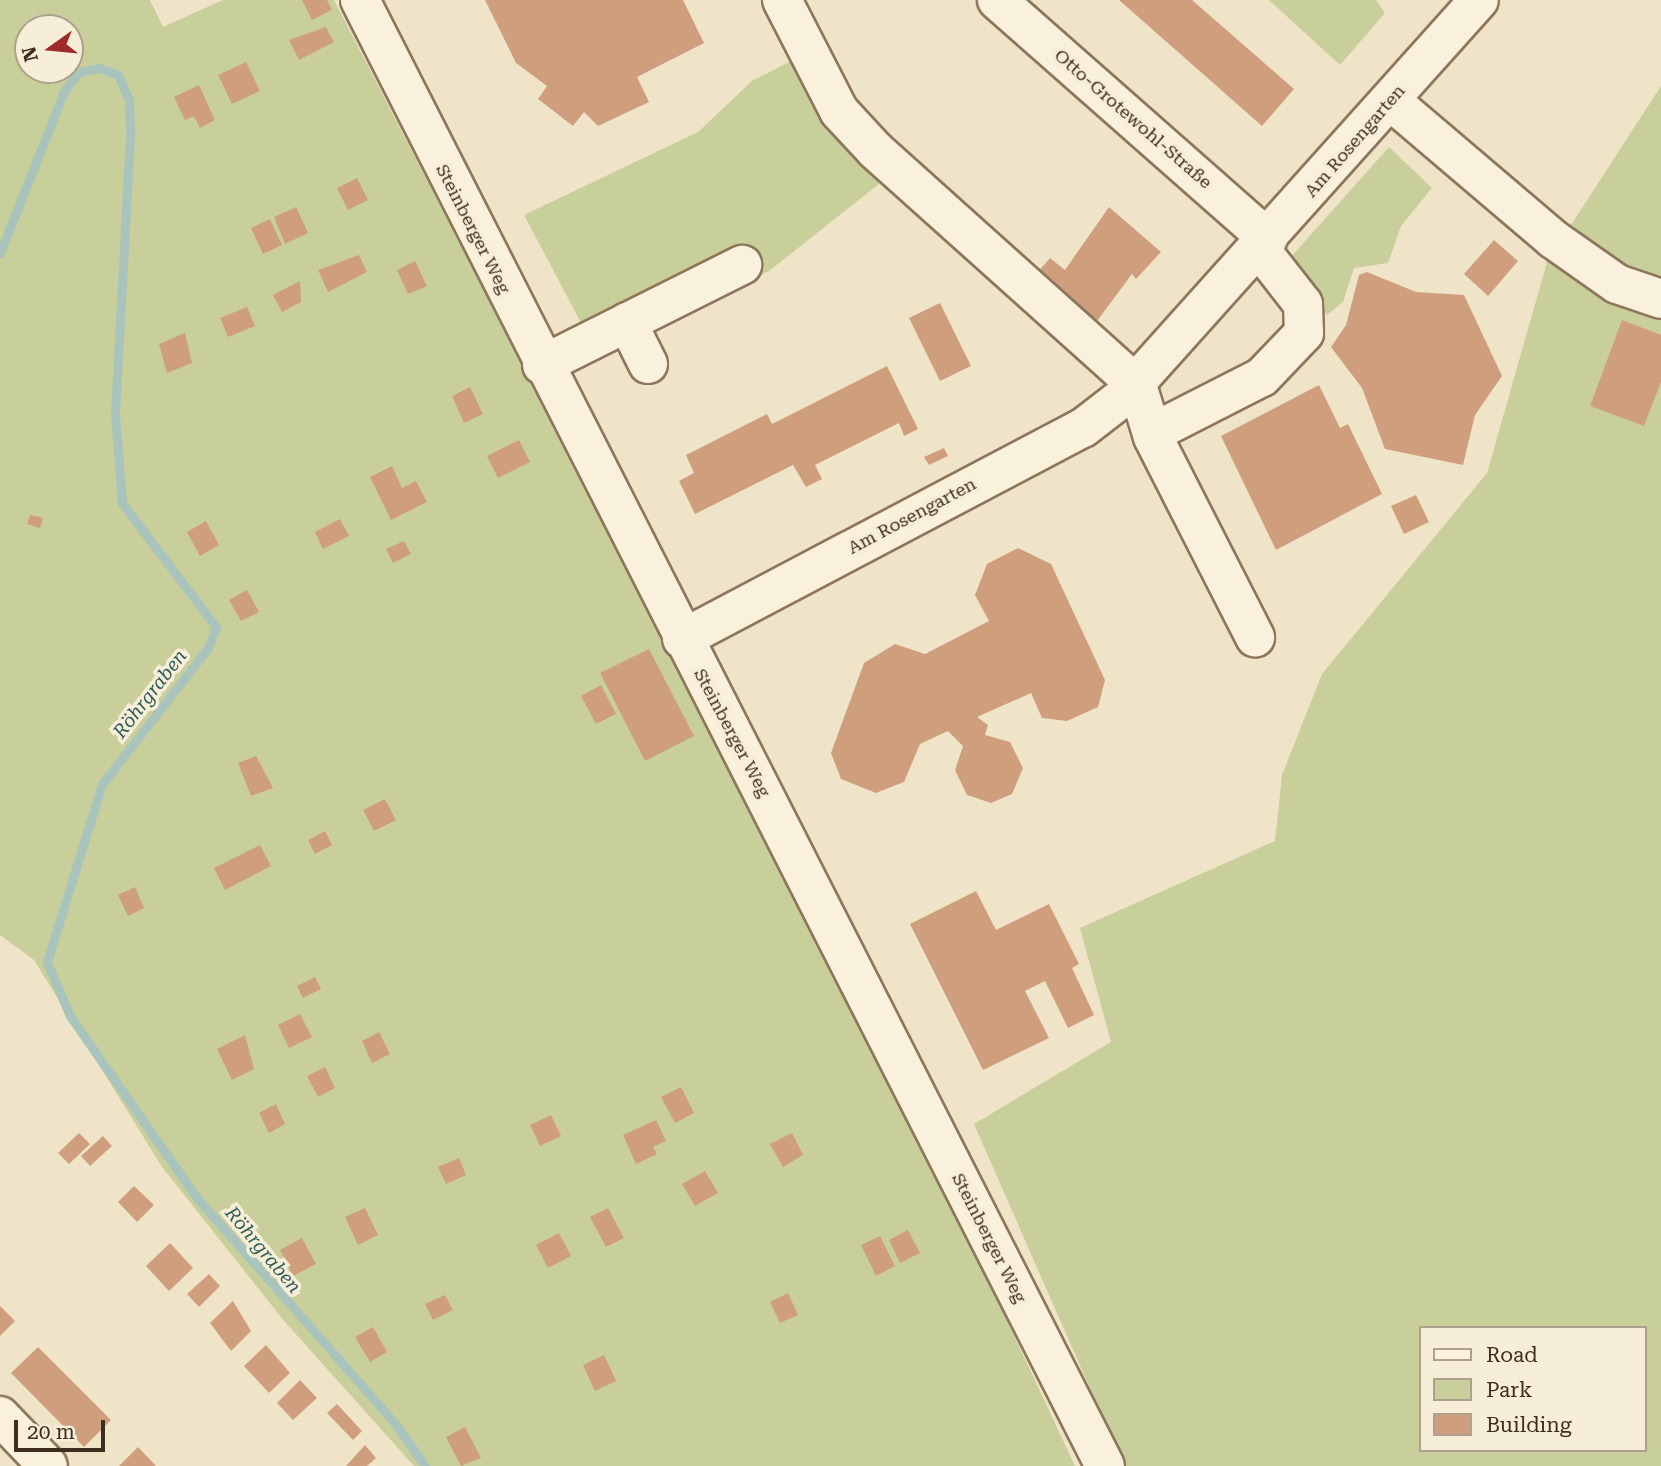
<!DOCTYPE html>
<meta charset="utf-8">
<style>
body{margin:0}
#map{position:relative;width:1661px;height:1466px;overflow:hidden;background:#f0e4c8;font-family:"Roboto Serif",serif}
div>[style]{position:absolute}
.green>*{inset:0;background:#c9cf9b}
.stream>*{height:9px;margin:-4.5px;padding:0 4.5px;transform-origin:4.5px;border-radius:4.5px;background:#a9c4bc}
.building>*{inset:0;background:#cf9f7d}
.roads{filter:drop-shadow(2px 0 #8d765c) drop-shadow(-2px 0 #8d765c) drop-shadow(0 2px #8d765c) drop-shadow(0 -2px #8d765c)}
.minor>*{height:38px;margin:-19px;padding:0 19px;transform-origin:19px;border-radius:19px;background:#faf1dc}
span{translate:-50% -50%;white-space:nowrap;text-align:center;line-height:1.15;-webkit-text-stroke:7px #f7eed8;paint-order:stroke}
.street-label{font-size:18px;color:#3d2e20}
.water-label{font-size:19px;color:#2f5d5a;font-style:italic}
.legend{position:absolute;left:1419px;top:1326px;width:228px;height:126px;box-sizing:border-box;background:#f7eed8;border:2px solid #ada18e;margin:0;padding:9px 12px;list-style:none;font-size:21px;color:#3d2e20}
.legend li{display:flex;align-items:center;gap:14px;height:35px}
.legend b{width:35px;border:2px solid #ada18e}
.north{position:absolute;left:14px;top:14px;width:70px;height:70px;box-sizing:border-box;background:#f7eed8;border:2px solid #ada18e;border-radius:50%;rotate:255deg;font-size:19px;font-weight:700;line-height:28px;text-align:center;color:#3d2e20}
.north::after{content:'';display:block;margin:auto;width:24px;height:32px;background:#9e2a2b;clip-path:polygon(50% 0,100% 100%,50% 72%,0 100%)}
.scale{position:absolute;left:14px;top:1420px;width:91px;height:32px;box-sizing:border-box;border:4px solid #3d2e20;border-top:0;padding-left:9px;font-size:21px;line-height:24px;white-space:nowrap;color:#3d2e20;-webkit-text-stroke:5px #f7eed8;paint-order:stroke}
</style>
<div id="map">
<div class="green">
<div style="clip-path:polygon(evenodd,0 0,150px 0,163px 27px,223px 0,334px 0,930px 1156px,1075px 1466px,414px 1466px,285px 1322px,162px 1167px,34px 960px,0 935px,0 0,28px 28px,70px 28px,70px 70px,28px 70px,28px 28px)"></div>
<div style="clip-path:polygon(1269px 0,1376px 0,1385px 13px,1340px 65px)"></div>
<div style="clip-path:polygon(793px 60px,884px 180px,769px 271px,597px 353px,524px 215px,698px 132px,752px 81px)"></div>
<div style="clip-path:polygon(evenodd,1661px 86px,1661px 1466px,1124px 1466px,974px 1124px,1111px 1042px,1080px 928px,1275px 841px,1282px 775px,1322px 674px,1487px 473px,1547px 262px,1661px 86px,1421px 1328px,1645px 1328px,1645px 1450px,1421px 1450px,1421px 1328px)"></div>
<div style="clip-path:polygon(1389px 147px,1432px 188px,1401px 226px,1388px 263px,1354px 268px,1343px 302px,1327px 315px,1290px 258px)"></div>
</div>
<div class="stream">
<div style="left:0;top:253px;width:174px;rotate:-68.4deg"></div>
<div style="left:64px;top:91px;width:24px;rotate:-52deg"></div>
<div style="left:79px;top:72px;width:20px;rotate:-11deg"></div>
<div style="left:99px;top:68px;width:20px;rotate:20deg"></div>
<div style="left:118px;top:75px;width:27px;rotate:66deg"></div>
<div style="left:129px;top:100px;width:36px;rotate:88deg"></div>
<div style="left:130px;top:136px;width:278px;rotate:93.1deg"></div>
<div style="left:115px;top:414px;width:89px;rotate:85.5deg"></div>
<div style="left:122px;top:503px;width:156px;rotate:52.8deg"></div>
<div style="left:216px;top:627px;width:22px;rotate:111deg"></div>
<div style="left:208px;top:648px;width:172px;rotate:127.9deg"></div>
<div style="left:102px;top:784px;width:186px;rotate:107.2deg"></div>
<div style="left:47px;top:962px;width:59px;rotate:66.9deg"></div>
<div style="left:70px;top:1016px;width:222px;rotate:55.1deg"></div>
<div style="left:197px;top:1198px;width:300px;rotate:48.7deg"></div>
<div style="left:395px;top:1423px;width:52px;rotate:55.1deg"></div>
</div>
<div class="building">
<div style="clip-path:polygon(302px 0,327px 0,332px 10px,312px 20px)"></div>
<div style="clip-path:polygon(485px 0,683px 0,704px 43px,637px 77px,649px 102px,598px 126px,584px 112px,573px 126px,538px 99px,547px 86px,516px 63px)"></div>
<div style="clip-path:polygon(1119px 0,1192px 0,1294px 89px,1262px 126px)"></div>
<div style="clip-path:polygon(326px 27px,334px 42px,299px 60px,289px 40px)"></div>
<div style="clip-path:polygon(246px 62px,260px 91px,232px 104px,218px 75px)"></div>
<div style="clip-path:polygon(199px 85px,215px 120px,200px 128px,194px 116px,185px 120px,174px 97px)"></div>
<div style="clip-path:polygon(357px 178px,368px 200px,348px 210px,337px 188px)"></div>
<div style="clip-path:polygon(296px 207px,308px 233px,285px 244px,274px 217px)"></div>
<div style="clip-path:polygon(1109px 207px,1161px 252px,1136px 279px,1132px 274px,1094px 325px,1037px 273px,1050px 258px,1065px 270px)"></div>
<div style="clip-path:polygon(270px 219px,282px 245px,263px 254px,251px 228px)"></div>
<div style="clip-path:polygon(1494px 240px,1518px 261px,1488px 296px,1464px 274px)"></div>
<div style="clip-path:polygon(359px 255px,367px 272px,328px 292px,318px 270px)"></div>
<div style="clip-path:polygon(415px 261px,427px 286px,408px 294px,397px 270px)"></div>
<div style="clip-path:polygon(1367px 272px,1416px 292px,1464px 295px,1502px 376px,1475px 415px,1463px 465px,1385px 449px,1362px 388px,1331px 347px,1346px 325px,1359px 275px)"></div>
<div style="clip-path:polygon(300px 281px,301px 302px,282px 312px,273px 295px)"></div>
<div style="clip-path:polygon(940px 303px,971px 366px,940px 381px,909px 318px)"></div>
<div style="clip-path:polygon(247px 307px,255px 326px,228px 337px,220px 318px)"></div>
<div style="clip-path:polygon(1622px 320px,1661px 335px,1661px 382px,1644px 426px,1590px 406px)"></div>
<div style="clip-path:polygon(185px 333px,192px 363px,167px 373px,159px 344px)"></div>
<div style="clip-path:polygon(887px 366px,918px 429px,904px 436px,899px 423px,815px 465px,822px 479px,806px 487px,793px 465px,695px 514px,679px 481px,694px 473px,686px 455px,767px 414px,772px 424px)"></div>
<div style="clip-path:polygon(1319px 385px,1340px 428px,1348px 424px,1382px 494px,1276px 550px,1221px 436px)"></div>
<div style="clip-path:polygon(470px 387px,483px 414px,464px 423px,452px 396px)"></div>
<div style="clip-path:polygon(519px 440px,530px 462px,498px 478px,487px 456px)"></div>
<div style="clip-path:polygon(944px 448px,948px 456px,929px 465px,924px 457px)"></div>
<div style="clip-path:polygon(392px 466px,402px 488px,416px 481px,427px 502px,391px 520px,370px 477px)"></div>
<div style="clip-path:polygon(1416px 495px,1429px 522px,1404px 534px,1391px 506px)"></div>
<div style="clip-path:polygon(30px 515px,43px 518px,40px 528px,27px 524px)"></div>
<div style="clip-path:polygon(340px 519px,349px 536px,323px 549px,315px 532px)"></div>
<div style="clip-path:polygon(206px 521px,219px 545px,200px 556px,187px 532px)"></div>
<div style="clip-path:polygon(404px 541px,411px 554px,393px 563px,386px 549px)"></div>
<div style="clip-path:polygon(1018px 548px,1051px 564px,1105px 680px,1098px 707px,1067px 721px,1042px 718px,1031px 693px,977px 717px,988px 725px,985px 735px,1010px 742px,1023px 768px,1012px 794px,991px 803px,967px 795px,955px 770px,963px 746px,948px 731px,920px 744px,904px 782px,876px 793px,841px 779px,831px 753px,864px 663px,895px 644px,925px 654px,989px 621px,975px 595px,987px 564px)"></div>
<div style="clip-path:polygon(247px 590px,259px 612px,241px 621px,229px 600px)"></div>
<div style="clip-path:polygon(649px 649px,694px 736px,645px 761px,600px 673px)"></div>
<div style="clip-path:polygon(601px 685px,616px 714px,596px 724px,581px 696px)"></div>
<div style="clip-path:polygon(256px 756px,273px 788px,251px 796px,238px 763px)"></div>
<div style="clip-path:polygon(385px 799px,396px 820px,374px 831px,363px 810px)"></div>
<div style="clip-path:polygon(325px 831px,332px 845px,315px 854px,308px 840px)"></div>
<div style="clip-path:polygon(260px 845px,271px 866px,225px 890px,214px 868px)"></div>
<div style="clip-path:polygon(135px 887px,144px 908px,128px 916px,118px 895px)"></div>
<div style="clip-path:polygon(976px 891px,996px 930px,1049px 904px,1079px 964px,1072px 968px,1094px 1015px,1068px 1028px,1045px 981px,1025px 991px,1049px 1038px,983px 1070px,910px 924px)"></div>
<div style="clip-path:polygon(315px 977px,321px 989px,303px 998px,297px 986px)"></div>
<div style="clip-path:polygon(300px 1014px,312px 1037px,289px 1048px,278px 1025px)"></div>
<div style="clip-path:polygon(379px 1032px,390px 1054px,372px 1063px,362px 1041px)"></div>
<div style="clip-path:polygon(245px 1035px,254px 1069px,232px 1080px,217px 1049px)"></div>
<div style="clip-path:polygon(325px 1067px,335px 1088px,318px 1097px,307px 1076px)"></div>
<div style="clip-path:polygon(681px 1087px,694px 1113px,675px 1123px,661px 1097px)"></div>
<div style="clip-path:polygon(276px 1104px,285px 1124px,269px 1133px,259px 1113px)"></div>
<div style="clip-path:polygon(551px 1115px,561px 1136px,540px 1146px,530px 1125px)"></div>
<div style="clip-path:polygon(656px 1120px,666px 1141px,653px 1147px,657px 1154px,636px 1164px,623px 1135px)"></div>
<div style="clip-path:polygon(79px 1133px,90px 1144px,69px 1164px,58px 1153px)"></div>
<div style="clip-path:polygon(792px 1133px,803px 1155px,783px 1167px,770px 1144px)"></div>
<div style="clip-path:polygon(103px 1136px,112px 1146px,90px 1166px,81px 1156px)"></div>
<div style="clip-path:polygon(459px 1158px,466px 1175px,446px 1184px,438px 1167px)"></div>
<div style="clip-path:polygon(705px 1171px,718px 1193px,695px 1206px,682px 1184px)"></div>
<div style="clip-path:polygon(134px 1186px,154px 1205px,137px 1222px,118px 1202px)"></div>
<div style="clip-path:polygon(365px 1208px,378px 1235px,358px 1245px,345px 1217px)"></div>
<div style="clip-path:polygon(608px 1208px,624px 1238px,606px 1247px,590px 1217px)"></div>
<div style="clip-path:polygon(908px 1230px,920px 1253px,900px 1263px,889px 1240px)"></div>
<div style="clip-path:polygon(559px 1233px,571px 1256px,548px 1268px,536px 1245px)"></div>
<div style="clip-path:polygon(880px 1236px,895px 1266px,876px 1276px,861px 1245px)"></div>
<div style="clip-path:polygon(302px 1238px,316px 1264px,293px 1276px,280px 1250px)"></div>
<div style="clip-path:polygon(170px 1243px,193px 1268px,169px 1291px,146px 1266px)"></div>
<div style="clip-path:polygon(209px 1274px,220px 1286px,199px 1307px,187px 1294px)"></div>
<div style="clip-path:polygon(788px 1293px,798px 1315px,780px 1323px,770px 1302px)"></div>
<div style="clip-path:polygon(445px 1295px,453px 1310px,433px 1320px,425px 1304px)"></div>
<div style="clip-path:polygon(233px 1301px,251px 1331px,231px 1351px,210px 1323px)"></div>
<div style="clip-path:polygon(0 1306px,15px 1321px,0 1336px)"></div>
<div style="clip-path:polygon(373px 1327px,387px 1352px,370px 1362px,355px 1337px)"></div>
<div style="clip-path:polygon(266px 1345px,290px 1373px,269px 1393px,244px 1366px)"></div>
<div style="clip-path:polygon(38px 1347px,111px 1420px,84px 1447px,11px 1373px)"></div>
<div style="clip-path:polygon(604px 1355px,616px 1381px,595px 1391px,583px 1365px)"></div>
<div style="clip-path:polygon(300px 1380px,317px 1398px,293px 1420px,277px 1403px)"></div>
<div style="clip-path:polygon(337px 1404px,362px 1431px,353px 1440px,327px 1413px)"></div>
<div style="clip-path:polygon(465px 1427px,481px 1458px,461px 1466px,446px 1437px)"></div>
<div style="clip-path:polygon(365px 1445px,376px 1458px,367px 1466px,346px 1466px)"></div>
<div style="clip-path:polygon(138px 1447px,156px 1466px,119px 1466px)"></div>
</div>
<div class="roads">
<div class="minor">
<div style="left:360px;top:0;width:1644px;rotate:63.06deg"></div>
<div style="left:782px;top:0;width:125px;rotate:62.8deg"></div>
<div style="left:839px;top:111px;width:53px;rotate:47.3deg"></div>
<div style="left:875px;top:150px;width:352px;rotate:41.9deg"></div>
<div style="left:1137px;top:385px;width:54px;rotate:72.9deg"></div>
<div style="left:1153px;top:437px;width:225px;rotate:63deg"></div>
<div style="left:997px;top:0;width:361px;rotate:41.4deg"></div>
<div style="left:1391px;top:101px;width:213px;rotate:40.4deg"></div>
<div style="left:1553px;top:239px;width:78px;rotate:35.1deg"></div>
<div style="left:1617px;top:284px;width:46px;rotate:18.8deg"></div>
<div style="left:627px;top:322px;width:47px;rotate:63.4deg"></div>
<div style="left:542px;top:365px;width:224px;rotate:-26.6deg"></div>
<div style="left:1152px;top:433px;width:123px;rotate:-27deg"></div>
<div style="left:1262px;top:377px;width:61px;rotate:-46.3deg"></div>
<div style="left:1304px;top:333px;width:29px;rotate:-92deg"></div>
<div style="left:1303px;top:304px;width:70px;rotate:-128deg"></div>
<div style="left:682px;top:639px;width:453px;rotate:-27.8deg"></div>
<div style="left:1083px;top:428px;width:51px;rotate:-37.8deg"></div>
<div style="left:1123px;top:397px;width:533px;rotate:-48.12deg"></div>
<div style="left:0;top:1416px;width:69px;rotate:46.2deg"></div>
</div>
</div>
<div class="street-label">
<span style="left:1133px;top:119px;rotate:41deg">Otto-Grotewohl-Straße</span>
<span style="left:1355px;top:141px;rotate:-49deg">Am Rosengarten</span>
<span style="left:473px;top:229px;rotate:63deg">Steinberger Weg</span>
<span style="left:912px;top:516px;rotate:-28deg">Am Rosengarten</span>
<span style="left:732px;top:733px;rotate:62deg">Steinberger Weg</span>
<span style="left:989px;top:1238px;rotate:63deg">Steinberger Weg</span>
</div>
<div class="water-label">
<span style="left:150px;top:694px;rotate:-52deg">Röhrgraben</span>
<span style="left:263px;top:1250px;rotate:50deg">Röhrgraben</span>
</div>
<ul class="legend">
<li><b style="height:9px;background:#faf1dc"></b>Road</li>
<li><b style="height:19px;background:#c9cf9b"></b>Park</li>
<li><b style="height:19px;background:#cf9f7d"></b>Building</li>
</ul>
<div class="north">N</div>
<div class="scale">20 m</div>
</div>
